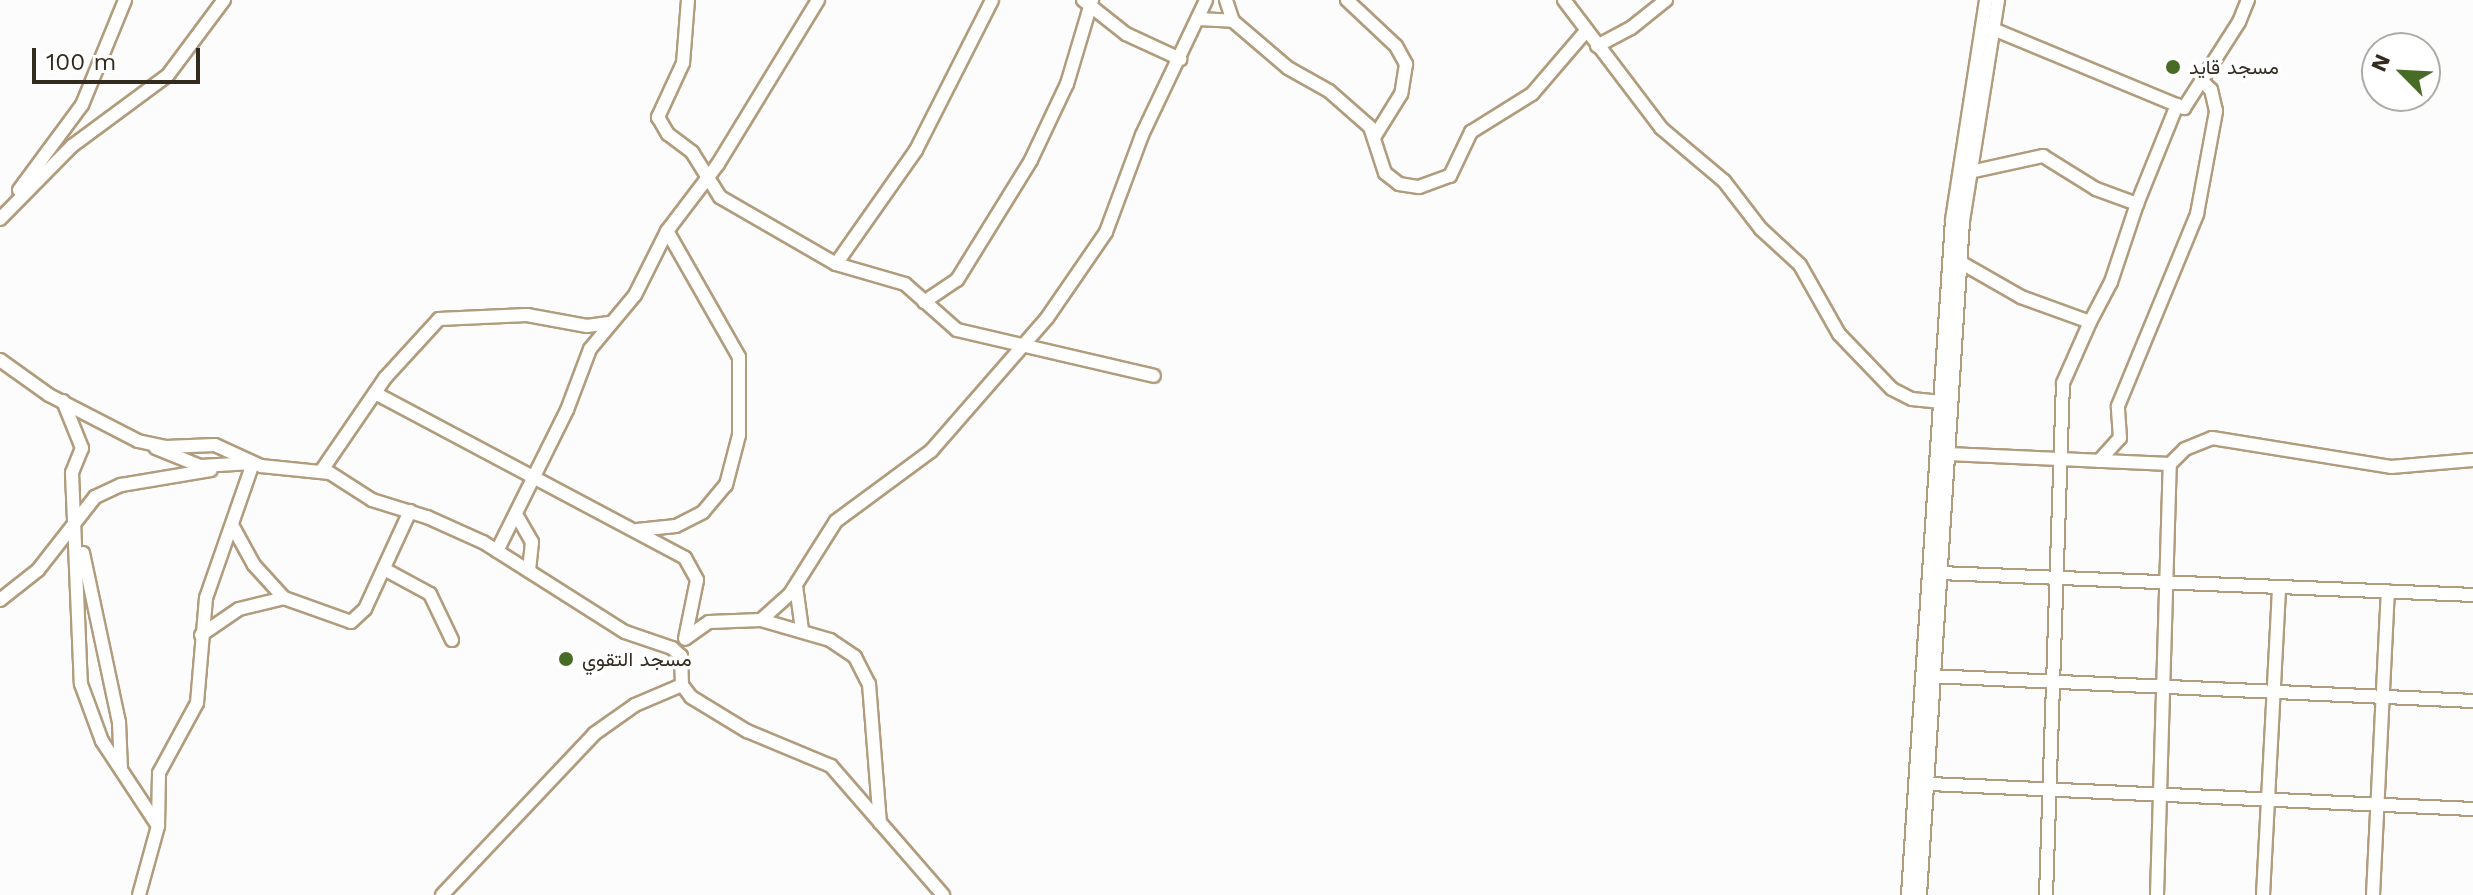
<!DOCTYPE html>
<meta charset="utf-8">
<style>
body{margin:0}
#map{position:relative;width:2473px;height:895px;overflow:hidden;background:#fcfcfc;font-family:"Work Sans",Vazirmatn,sans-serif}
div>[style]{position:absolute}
.roads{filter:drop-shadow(2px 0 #b19c7d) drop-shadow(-2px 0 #b19c7d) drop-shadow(0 2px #b19c7d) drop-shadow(0 -2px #b19c7d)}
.minor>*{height:12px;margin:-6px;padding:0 6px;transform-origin:6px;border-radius:6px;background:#fff}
.dots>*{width:22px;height:22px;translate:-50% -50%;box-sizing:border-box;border:4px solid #fff;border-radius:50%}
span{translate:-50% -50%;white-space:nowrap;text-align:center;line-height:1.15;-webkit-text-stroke:7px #fff;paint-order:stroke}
.poi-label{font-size:20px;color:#342b1f}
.left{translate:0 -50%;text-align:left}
.north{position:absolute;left:2361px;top:32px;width:80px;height:80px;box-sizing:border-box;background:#fff;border:2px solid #aeaaa5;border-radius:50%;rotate:294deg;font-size:22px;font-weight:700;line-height:32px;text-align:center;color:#342b1f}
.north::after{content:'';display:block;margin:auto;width:28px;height:36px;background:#486c25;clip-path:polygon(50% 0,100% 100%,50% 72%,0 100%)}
.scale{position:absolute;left:32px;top:48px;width:168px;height:36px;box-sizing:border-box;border:4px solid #342b1f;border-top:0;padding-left:10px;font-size:24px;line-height:28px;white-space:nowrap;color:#342b1f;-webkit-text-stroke:6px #fff;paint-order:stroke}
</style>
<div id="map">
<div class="roads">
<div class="minor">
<div style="left:688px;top:0;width:63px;rotate:94.5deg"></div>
<div style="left:683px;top:63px;width:60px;rotate:114.8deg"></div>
<div style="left:658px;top:117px;width:20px;rotate:60deg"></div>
<div style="left:668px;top:134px;width:30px;rotate:37deg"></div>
<div style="left:692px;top:152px;width:53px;rotate:58.1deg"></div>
<div style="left:720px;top:197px;width:134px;rotate:30deg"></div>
<div style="left:836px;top:264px;width:72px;rotate:16.2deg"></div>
<div style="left:905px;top:284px;width:69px;rotate:41.5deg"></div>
<div style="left:957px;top:330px;width:202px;rotate:13.1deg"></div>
<div style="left:1083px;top:0;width:55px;rotate:38.3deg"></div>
<div style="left:1126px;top:34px;width:60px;rotate:24.8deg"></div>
<div style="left:1226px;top:0;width:22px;rotate:72deg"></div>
<div style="left:1347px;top:0;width:67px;rotate:43.2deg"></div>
<div style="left:1396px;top:46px;width:21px;rotate:61deg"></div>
<div style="left:1406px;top:64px;width:30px;rotate:99deg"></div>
<div style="left:1401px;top:94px;width:49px;rotate:121.8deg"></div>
<div style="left:1564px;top:0;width:161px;rotate:52.8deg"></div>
<div style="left:1661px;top:128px;width:82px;rotate:40.1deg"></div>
<div style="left:1724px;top:181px;width:61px;rotate:52.4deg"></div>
<div style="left:1761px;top:229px;width:53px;rotate:42.7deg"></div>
<div style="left:1800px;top:265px;width:79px;rotate:60.5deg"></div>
<div style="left:1839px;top:334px;width:76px;rotate:46.1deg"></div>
<div style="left:1892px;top:389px;width:22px;rotate:27deg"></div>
<div style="left:1912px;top:399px;width:27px;rotate:6deg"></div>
<div style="left:1198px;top:19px;width:35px;rotate:3deg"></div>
<div style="left:1233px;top:21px;width:72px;rotate:40.5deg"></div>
<div style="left:1288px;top:68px;width:47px;rotate:29.3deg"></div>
<div style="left:1329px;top:91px;width:55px;rotate:41.3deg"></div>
<div style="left:1370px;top:127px;width:48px;rotate:71.9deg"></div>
<div style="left:1385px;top:173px;width:18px;rotate:38deg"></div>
<div style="left:1399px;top:184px;width:20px;rotate:9deg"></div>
<div style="left:1419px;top:187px;width:33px;rotate:-20deg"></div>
<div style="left:1450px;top:176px;width:49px;rotate:-64.5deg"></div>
<div style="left:1471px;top:132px;width:72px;rotate:-31.9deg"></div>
<div style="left:1532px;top:94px;width:83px;rotate:-49.4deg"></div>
<div style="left:1993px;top:29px;width:207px;rotate:22.5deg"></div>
<div style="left:2184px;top:108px;width:102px;rotate:-57.4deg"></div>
<div style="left:2239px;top:22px;width:24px;rotate:-68deg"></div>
<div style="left:1597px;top:46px;width:38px;rotate:-28deg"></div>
<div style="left:1631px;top:28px;width:45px;rotate:-38.7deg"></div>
<div style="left:1970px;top:172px;width:75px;rotate:-12.4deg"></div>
<div style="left:2043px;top:156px;width:62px;rotate:31.9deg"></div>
<div style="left:2096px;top:189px;width:44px;rotate:20.1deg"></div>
<div style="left:2137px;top:204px;width:107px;rotate:-68deg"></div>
<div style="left:19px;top:190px;width:106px;rotate:-53.5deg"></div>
<div style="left:82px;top:105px;width:113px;rotate:-67.7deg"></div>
<div style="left:0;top:219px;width:103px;rotate:-45.4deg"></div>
<div style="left:72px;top:146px;width:119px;rotate:-36.5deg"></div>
<div style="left:168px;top:75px;width:94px;rotate:-53.3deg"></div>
<div style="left:1960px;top:262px;width:70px;rotate:29.8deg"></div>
<div style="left:2021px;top:297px;width:73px;rotate:19.9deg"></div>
<div style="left:2090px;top:322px;width:45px;rotate:-62.3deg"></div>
<div style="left:2111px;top:282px;width:82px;rotate:-71.6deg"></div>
<div style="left:836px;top:264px;width:139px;rotate:-54.9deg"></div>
<div style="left:916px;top:150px;width:168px;rotate:-63.1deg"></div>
<div style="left:924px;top:302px;width:40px;rotate:-34deg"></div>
<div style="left:957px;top:280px;width:141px;rotate:-58.3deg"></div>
<div style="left:1031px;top:160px;width:84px;rotate:-64.7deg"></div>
<div style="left:1067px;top:84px;width:88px;rotate:-73.4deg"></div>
<div style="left:0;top:360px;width:60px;rotate:35.5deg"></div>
<div style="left:49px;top:395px;width:100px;rotate:27.3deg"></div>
<div style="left:138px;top:441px;width:29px;rotate:12deg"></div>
<div style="left:166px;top:447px;width:49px;rotate:-2.3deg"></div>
<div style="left:215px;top:445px;width:51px;rotate:24.5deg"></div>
<div style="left:261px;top:466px;width:69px;rotate:5.8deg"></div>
<div style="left:330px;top:473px;width:50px;rotate:32.7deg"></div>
<div style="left:372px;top:500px;width:58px;rotate:17.2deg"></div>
<div style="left:427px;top:517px;width:61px;rotate:24.1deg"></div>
<div style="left:483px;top:542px;width:168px;rotate:32.4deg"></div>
<div style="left:625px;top:632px;width:50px;rotate:18.8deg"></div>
<div style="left:672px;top:648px;width:12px;rotate:42deg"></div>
<div style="left:681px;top:656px;width:29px;rotate:88deg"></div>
<div style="left:682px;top:685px;width:15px;rotate:53deg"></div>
<div style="left:691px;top:697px;width:66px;rotate:31.3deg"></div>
<div style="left:747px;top:731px;width:91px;rotate:22.6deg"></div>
<div style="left:831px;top:766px;width:171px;rotate:49deg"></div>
<div style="left:375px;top:393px;width:351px;rotate:28deg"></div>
<div style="left:685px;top:558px;width:25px;rotate:61deg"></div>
<div style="left:697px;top:580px;width:60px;rotate:101.5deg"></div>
<div style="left:63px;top:401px;width:51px;rotate:68deg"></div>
<div style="left:82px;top:448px;width:27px;rotate:112deg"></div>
<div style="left:72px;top:473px;width:211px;rotate:87.6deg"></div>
<div style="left:81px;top:684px;width:61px;rotate:69.8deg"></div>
<div style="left:102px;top:741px;width:102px;rotate:56.6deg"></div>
<div style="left:1948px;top:454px;width:222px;rotate:2.6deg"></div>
<div style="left:2099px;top:461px;width:31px;rotate:-48deg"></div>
<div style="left:2120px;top:438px;width:32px;rotate:-94deg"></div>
<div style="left:2118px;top:406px;width:208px;rotate:-67.6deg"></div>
<div style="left:2197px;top:214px;width:105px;rotate:-79.5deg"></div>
<div style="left:2216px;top:111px;width:22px;rotate:-103deg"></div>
<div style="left:2211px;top:90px;width:13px;rotate:-135deg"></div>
<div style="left:322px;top:470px;width:112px;rotate:-55.6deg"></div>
<div style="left:385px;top:378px;width:80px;rotate:-47.5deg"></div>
<div style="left:439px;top:319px;width:88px;rotate:-2.6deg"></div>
<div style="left:527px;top:315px;width:61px;rotate:10.4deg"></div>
<div style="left:587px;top:326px;width:22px;rotate:-8deg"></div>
<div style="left:517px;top:516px;width:30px;rotate:60deg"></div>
<div style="left:532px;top:542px;width:29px;rotate:96deg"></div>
<div style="left:232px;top:525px;width:46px;rotate:61.2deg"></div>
<div style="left:254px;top:565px;width:45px;rotate:47.7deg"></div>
<div style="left:284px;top:598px;width:71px;rotate:19.7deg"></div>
<div style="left:351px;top:622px;width:19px;rotate:-43deg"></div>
<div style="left:365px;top:609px;width:108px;rotate:-65.3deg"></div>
<div style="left:637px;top:530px;width:39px;rotate:-6deg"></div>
<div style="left:676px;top:526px;width:30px;rotate:-27deg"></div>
<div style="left:703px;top:512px;width:35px;rotate:-50deg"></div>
<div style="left:726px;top:485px;width:52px;rotate:-75.4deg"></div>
<div style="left:739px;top:435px;width:78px;rotate:-90deg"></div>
<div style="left:739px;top:357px;width:145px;rotate:-119.7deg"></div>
<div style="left:497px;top:551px;width:157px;rotate:-63.6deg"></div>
<div style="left:567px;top:410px;width:65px;rotate:-69.3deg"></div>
<div style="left:590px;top:349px;width:70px;rotate:-50.2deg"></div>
<div style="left:635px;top:295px;width:72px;rotate:-63.4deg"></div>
<div style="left:667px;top:231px;width:84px;rotate:-52.7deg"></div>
<div style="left:718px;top:164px;width:192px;rotate:-58.6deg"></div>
<div style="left:83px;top:553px;width:173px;rotate:78deg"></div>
<div style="left:119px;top:722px;width:47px;rotate:87.6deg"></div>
<div style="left:384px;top:569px;width:52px;rotate:28.5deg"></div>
<div style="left:430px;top:594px;width:51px;rotate:64.4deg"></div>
<div style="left:1940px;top:573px;width:533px;rotate:2.36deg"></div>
<div style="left:796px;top:586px;width:44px;rotate:82.2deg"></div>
<div style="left:0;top:600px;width:48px;rotate:-38.3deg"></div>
<div style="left:38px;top:570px;width:93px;rotate:-52deg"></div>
<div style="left:95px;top:497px;width:29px;rotate:-25deg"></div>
<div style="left:121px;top:485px;width:91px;rotate:-9.5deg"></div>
<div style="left:761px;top:620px;width:39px;rotate:-42deg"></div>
<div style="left:790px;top:594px;width:86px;rotate:-57.8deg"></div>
<div style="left:836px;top:521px;width:118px;rotate:-36.4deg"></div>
<div style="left:931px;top:451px;width:176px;rotate:-48.9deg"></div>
<div style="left:1047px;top:318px;width:104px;rotate:-55.5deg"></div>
<div style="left:1106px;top:232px;width:103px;rotate:-69.6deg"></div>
<div style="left:1142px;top:135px;width:149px;rotate:-64.6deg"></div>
<div style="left:201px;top:635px;width:46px;rotate:-34.4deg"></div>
<div style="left:239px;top:609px;width:46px;rotate:-13.7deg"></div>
<div style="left:686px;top:638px;width:28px;rotate:-35deg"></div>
<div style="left:709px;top:622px;width:52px;rotate:-2.2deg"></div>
<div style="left:761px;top:620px;width:72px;rotate:16.2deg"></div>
<div style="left:830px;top:640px;width:30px;rotate:34deg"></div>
<div style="left:855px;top:657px;width:30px;rotate:63deg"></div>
<div style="left:869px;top:684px;width:139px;rotate:85.5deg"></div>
<div style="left:1929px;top:676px;width:545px;rotate:2.63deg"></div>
<div style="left:1930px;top:784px;width:544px;rotate:2.64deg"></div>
<div style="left:139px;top:895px;width:72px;rotate:-74.6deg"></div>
<div style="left:158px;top:826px;width:53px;rotate:-88.9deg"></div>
<div style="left:159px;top:773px;width:80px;rotate:-61.5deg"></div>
<div style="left:197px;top:703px;width:105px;rotate:-85.1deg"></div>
<div style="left:206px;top:598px;width:143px;rotate:-70.8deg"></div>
<div style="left:253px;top:463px;width:53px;rotate:176.8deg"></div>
<div style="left:200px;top:466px;width:48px;rotate:-157.8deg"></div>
<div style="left:442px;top:895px;width:221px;rotate:-46.6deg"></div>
<div style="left:594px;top:734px;width:50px;rotate:-35.3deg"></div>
<div style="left:635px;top:705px;width:51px;rotate:-23.1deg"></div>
<div style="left:1908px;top:895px;width:676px;rotate:-86.27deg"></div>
<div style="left:1952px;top:220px;width:223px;rotate:-81.2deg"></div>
<div style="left:1920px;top:895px;width:675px;rotate:-86.35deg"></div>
<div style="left:1963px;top:221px;width:224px;rotate:-81deg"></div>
<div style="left:2046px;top:895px;width:512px;rotate:-88.1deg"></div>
<div style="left:2063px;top:383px;width:67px;rotate:-66.1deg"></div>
<div style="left:2157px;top:895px;width:431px;rotate:-88.3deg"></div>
<div style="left:2170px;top:464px;width:21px;rotate:-45deg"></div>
<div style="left:2185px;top:449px;width:29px;rotate:-22deg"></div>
<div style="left:2212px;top:438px;width:181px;rotate:9.2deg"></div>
<div style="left:2391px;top:467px;width:82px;rotate:-4.9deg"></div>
<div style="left:2263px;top:895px;width:308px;rotate:-87deg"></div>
<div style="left:2373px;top:895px;width:304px;rotate:-87.2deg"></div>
</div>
</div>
<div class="dots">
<div style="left:2173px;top:67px;background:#486c25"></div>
<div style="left:566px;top:659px;background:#486c25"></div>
</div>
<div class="poi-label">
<span class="left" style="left:2189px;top:67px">مسجد قايد</span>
<span class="left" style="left:582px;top:659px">مسجد التقوي</span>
</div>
<div class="north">N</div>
<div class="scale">100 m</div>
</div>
